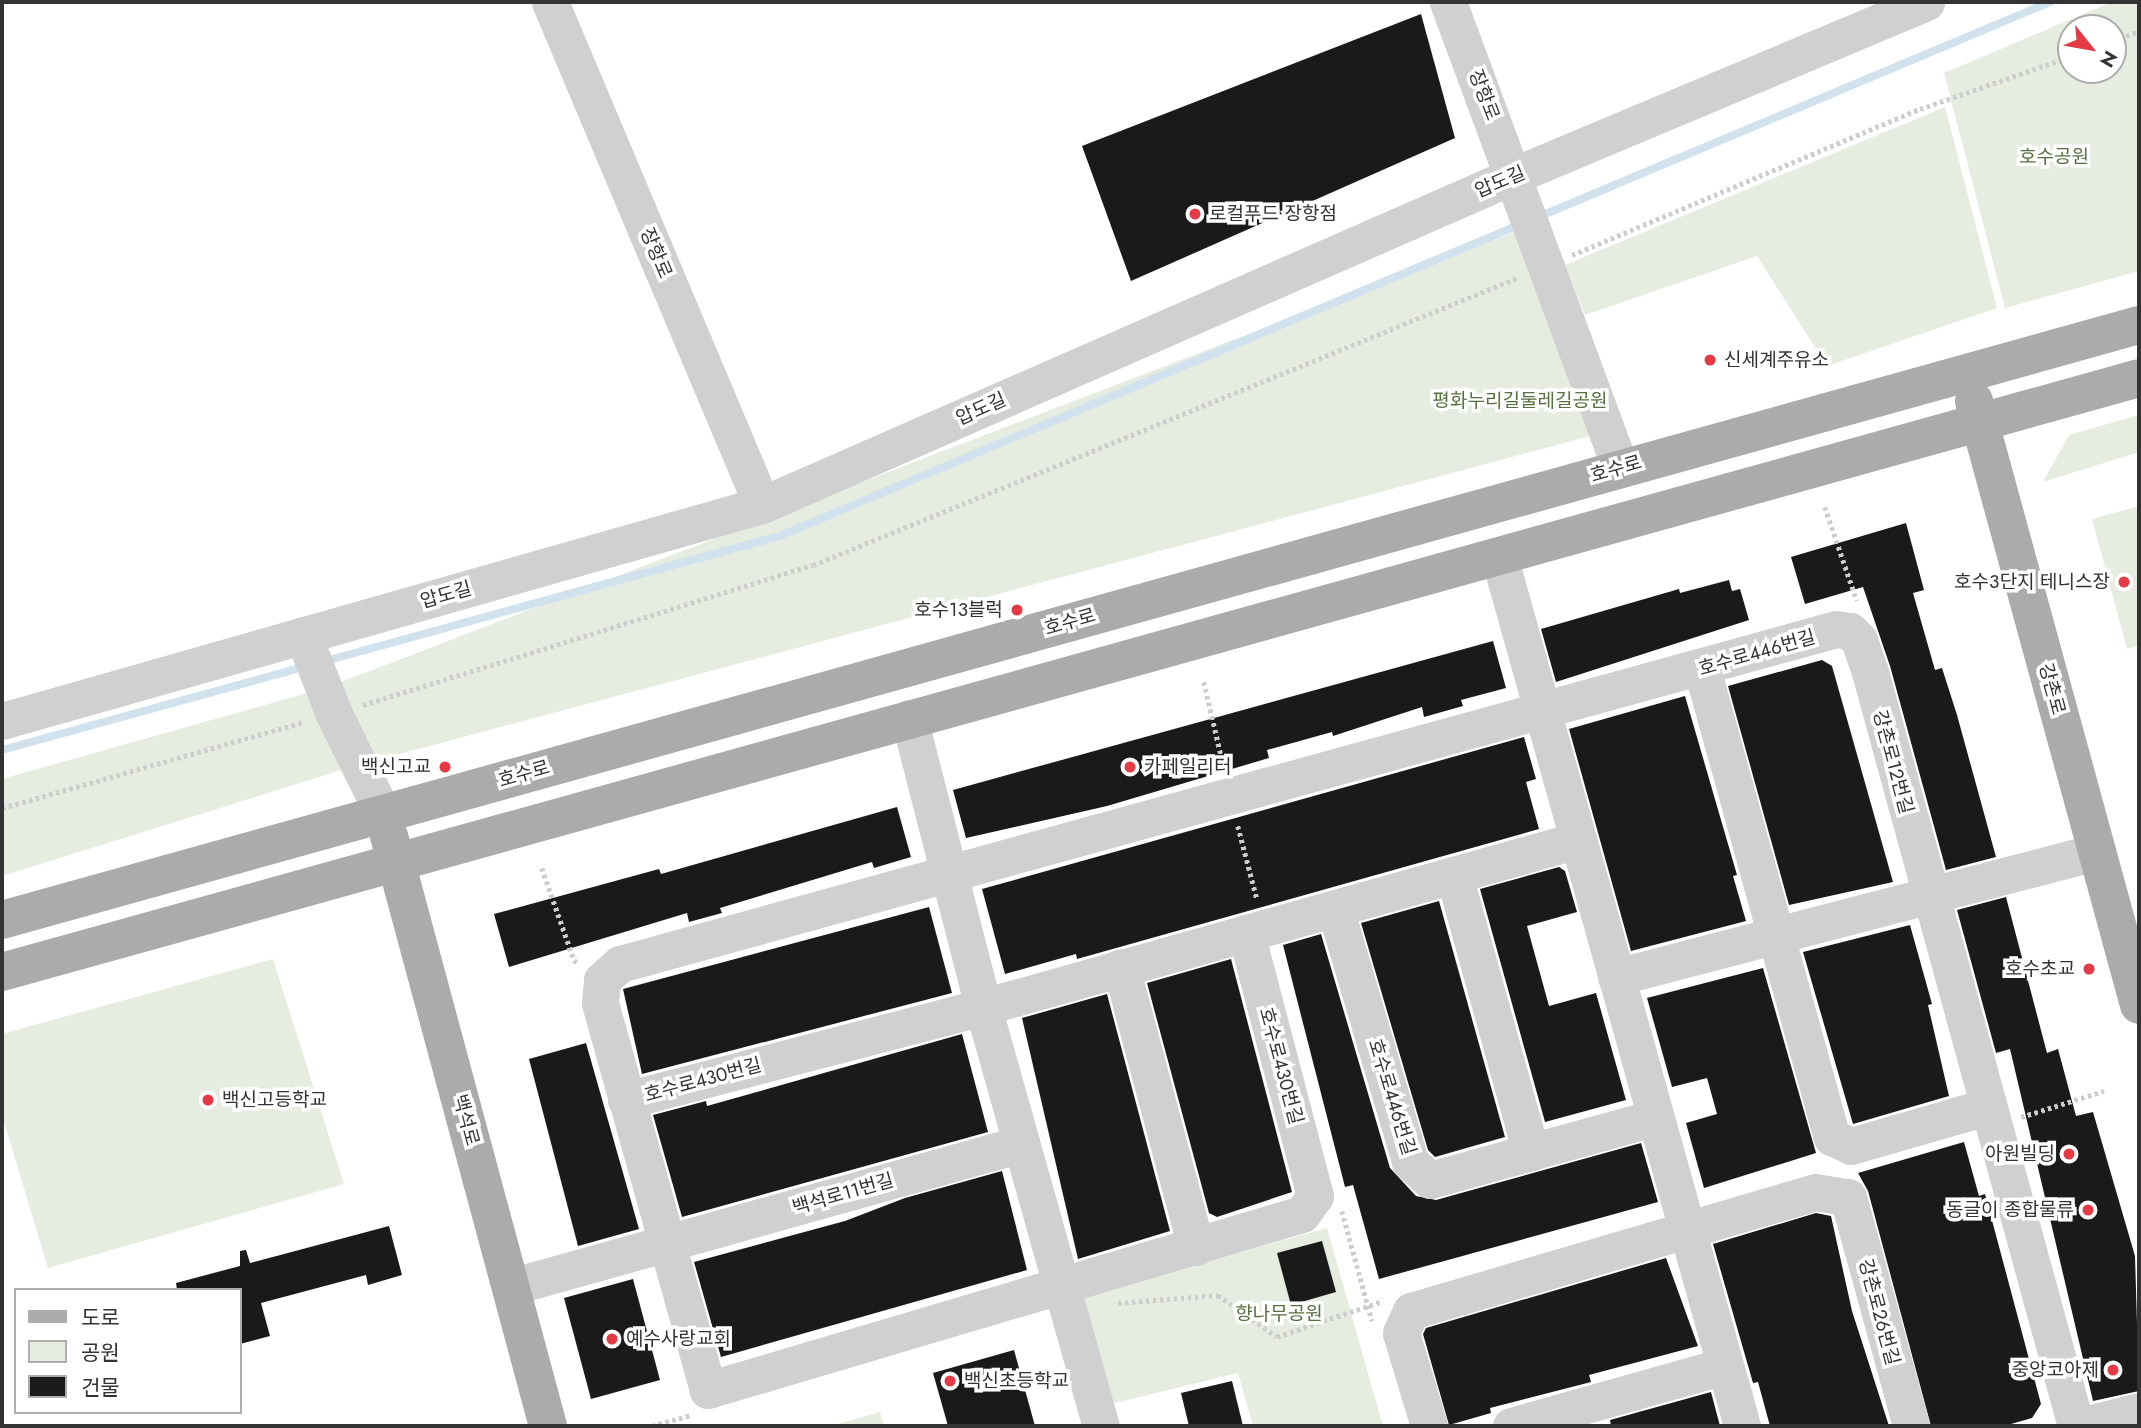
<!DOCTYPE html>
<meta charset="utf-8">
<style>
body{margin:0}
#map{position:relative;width:2141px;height:1428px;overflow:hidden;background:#fff;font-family:Jost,"Noto Sans KR",sans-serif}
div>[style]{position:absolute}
.green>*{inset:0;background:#e6ecdf}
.stream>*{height:8px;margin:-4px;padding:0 4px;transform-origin:4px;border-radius:4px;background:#cfe2ee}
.building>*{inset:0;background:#1a1a1a}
.path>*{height:4.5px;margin-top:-2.25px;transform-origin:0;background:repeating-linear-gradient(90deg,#cdcdcd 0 3.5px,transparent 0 7px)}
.minor>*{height:37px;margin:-18.5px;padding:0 18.5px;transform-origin:18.5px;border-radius:18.5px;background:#d0d0d0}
.major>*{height:38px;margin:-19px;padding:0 19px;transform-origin:19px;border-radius:19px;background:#ababab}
.dots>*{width:19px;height:19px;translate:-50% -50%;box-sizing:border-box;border:4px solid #fff;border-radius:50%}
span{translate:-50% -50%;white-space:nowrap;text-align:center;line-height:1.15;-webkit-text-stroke:7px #fff;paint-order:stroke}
.street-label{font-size:19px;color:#333}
.park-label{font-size:19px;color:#56703f}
.poi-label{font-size:19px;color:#333}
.left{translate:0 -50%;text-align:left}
.right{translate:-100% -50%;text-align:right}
.frame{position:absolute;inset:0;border:4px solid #333;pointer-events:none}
.legend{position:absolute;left:14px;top:1288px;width:228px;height:126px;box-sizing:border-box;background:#fff;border:2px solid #adadad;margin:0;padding:9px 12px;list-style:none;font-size:21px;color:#333}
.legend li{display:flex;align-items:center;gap:14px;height:35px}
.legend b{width:35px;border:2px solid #adadad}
.north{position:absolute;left:2057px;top:14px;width:70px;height:70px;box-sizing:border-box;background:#fff;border:2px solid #adadad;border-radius:50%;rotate:121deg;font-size:19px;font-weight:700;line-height:28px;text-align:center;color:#333}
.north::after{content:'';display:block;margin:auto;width:24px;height:32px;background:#e63946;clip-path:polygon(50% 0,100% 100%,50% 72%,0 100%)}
</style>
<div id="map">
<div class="green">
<div style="clip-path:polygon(evenodd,2112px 2px,2139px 2px,2139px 271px,2005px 308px,1944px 73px,2112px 2px,2113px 28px,2113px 70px,2071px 70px,2071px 28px,2113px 28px)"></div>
<div style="clip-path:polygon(1945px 107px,1997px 308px,1827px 366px,1757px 256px,1585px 315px,1565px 265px)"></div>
<div style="clip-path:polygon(1530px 226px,1594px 435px,362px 764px,328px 687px)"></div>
<div style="clip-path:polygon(2139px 415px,2139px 452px,2043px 482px,2069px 435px)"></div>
<div style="clip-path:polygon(2139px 506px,2139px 645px,2127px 649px,2092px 519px)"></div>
<div style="clip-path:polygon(318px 690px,351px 767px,2px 876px,2px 779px)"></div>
<div style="clip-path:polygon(273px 959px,344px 1184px,48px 1268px,2px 1115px,2px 1034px)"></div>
<div style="clip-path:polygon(1327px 1228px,1383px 1426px,1253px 1426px,1238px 1373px,1111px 1404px,1083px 1296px)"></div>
<div style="clip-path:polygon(880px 1412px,884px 1426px,830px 1426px)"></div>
</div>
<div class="stream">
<div style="left:1536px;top:218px;width:558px;rotate:-22.79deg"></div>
<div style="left:322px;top:662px;width:477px;rotate:-15.4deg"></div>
<div style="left:782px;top:535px;width:802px;rotate:-22.82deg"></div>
<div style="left:2px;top:750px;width:316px;rotate:-15.4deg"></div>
</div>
<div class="building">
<div style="clip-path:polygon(1421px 14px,1455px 138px,1131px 281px,1082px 146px)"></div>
<div style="clip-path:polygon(1906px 523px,1924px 590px,1913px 593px,1935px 670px,1942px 668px,1957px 715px,1996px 857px,1946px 870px,1890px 666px,1863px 587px,1805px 604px,1791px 557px)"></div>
<div style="clip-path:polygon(1729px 580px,1732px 591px,1740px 589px,1749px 620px,1556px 682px,1541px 629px,1679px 589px,1680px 593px)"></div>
<div style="clip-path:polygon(1493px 641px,1506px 688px,1461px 700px,1463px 706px,1424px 717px,1422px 707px,1333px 736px,1332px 732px,1267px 750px,1269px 758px,1107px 806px,966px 838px,953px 790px)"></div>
<div style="clip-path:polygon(1822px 660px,1832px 666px,1893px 882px,1789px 905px,1728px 686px)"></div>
<div style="clip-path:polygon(1685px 696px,1737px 875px,1733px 876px,1746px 921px,1631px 951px,1569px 729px)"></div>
<div style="clip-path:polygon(1524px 737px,1536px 779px,1526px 782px,1539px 829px,1077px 959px,1076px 954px,1005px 974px,982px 889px)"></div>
<div style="clip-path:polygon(897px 807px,911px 857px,874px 868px,872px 862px,720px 908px,722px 913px,689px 922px,687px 913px,509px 967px,494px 914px,659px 869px,661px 874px)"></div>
<div style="clip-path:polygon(1559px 867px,1565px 871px,1577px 912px,1527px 926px,1549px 1006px,1596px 993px,1626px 1100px,1545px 1122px,1480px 889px)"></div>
<div style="clip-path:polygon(2006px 897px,2047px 1053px,2058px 1049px,2076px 1116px,2093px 1112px,2135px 1256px,2139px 1391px,2093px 1401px,2010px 1049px,1996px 1053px,1957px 910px)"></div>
<div style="clip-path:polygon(1439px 901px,1505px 1137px,1435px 1157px,1428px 1150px,1361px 923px)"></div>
<div style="clip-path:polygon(929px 907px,952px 993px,642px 1074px,623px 989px)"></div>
<div style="clip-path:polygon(1910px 925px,1932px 1004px,1928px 1005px,1949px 1096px,1853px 1124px,1803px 952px)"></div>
<div style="clip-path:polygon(1321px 934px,1390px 1168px,1416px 1196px,1436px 1200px,1641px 1143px,1658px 1202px,1379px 1279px,1353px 1185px,1345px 1187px,1283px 945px)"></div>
<div style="clip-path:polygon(1231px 959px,1292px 1192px,1217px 1217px,1209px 1213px,1147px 983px)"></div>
<div style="clip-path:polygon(1763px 968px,1816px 1153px,1704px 1188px,1686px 1123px,1717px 1114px,1707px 1078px,1672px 1087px,1647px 998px)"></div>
<div style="clip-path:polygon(1107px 994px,1170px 1231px,1078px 1259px,1022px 1018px)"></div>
<div style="clip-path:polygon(962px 1034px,988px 1132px,682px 1217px,653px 1115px,706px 1101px,707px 1106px)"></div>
<div style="clip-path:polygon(586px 1043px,639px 1229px,578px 1246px,529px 1059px)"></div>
<div style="clip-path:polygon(1964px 1142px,1979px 1196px,1985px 1194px,2041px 1404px,2032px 1418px,2004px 1426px,1931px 1426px,1868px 1191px,1858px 1173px)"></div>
<div style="clip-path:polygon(1002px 1171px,1027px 1270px,721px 1357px,694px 1262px,845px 1221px,905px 1198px)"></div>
<div style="clip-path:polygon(1816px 1213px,1831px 1216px,1852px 1311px,1889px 1426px,1770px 1426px,1758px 1382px,1753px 1383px,1713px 1244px)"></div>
<div style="clip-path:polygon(389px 1226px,402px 1275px,368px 1285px,366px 1275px,261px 1303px,270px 1336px,240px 1344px,240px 1290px,177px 1290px,176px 1283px,240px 1266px,240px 1251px,246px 1250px,250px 1263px)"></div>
<div style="clip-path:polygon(1322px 1241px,1336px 1292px,1291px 1305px,1277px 1253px)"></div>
<div style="clip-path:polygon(1666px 1258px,1698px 1346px,1589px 1375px,1591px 1382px,1490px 1408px,1491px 1413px,1449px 1425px,1423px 1334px,1426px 1328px)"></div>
<div style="clip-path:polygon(633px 1279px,660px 1380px,591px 1399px,564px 1298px)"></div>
<div style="clip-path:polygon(1014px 1350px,1035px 1426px,948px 1426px,933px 1373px)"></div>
<div style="clip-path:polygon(1232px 1381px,1243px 1426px,1189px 1426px,1181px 1393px)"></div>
<div style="clip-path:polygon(1711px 1392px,1720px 1426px,1611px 1426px,1610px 1420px)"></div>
</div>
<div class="path">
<div style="left:2113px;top:41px;width:28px;rotate:-21deg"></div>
<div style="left:1572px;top:255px;width:377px;rotate:-22.8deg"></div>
<div style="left:1920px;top:109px;width:160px;rotate:-19.3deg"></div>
<div style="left:1825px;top:507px;width:99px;rotate:71.2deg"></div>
<div style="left:1204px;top:682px;width:88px;rotate:76.9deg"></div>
<div style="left:363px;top:705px;width:471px;rotate:-17.3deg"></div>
<div style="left:813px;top:565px;width:762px;rotate:-22.19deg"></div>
<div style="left:2px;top:808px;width:314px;rotate:-15.9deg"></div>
<div style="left:1238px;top:826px;width:75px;rotate:75.4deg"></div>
<div style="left:542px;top:868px;width:97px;rotate:70.8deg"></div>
<div style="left:574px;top:960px;width:6px;rotate:39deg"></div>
<div style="left:2021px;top:1117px;width:87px;rotate:-17.4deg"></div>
<div style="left:1342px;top:1211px;width:114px;rotate:74.7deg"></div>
<div style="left:1118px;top:1303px;width:100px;rotate:-4.6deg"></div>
<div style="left:1218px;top:1295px;width:72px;rotate:35.4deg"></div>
<div style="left:1277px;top:1337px;width:112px;rotate:-18.8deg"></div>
<div style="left:652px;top:1426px;width:41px;rotate:-15.8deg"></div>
</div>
<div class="minor">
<div style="left:550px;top:2px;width:546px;rotate:67.15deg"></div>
<div style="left:1448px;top:2px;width:497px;rotate:69.7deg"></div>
<div style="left:1499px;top:556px;width:903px;rotate:74.39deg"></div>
<div style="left:303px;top:635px;width:85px;rotate:68.6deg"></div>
<div style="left:334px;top:714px;width:111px;rotate:63.9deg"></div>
<div style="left:1702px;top:669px;width:486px;rotate:74.5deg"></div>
<div style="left:1832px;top:1137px;width:21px;rotate:25deg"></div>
<div style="left:1851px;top:1146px;width:141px;rotate:-16.1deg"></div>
<div style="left:909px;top:718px;width:298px;rotate:75.6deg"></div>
<div style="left:983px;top:1007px;width:435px;rotate:74.3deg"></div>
<div style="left:2px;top:721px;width:790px;rotate:-15.87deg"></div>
<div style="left:762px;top:505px;width:822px;rotate:-23.67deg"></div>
<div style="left:1515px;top:175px;width:446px;rotate:-22.8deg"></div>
<div style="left:1454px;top:875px;width:288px;rotate:74.5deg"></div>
<div style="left:1335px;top:908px;width:265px;rotate:73.5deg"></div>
<div style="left:1410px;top:1162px;width:27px;rotate:42deg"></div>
<div style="left:1430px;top:1180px;width:232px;rotate:-15.5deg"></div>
<div style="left:1246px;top:933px;width:272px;rotate:75.3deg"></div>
<div style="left:1315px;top:1196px;width:22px;rotate:126deg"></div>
<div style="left:1302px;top:1214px;width:620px;rotate:163.5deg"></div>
<div style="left:708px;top:1390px;width:402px;rotate:-105.6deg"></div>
<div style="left:600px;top:1003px;width:23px;rotate:-85deg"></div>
<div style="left:602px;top:980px;width:24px;rotate:-42deg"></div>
<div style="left:620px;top:964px;width:1261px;rotate:-15.4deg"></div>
<div style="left:1836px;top:629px;width:14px;rotate:8deg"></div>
<div style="left:1850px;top:631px;width:13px;rotate:45deg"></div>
<div style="left:1859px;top:640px;width:34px;rotate:71deg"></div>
<div style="left:1870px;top:672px;width:782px;rotate:74.72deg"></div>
<div style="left:1121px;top:967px;width:290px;rotate:75deg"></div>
<div style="left:1616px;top:977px;width:497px;rotate:-14.6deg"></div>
<div style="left:626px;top:1100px;width:369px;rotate:-14.6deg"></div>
<div style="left:983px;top:1007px;width:618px;rotate:-15.68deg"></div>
<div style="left:510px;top:1287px;width:531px;rotate:-15.63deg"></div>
<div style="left:1429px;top:1426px;width:97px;rotate:-106.8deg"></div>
<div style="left:1401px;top:1333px;width:24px;rotate:-66deg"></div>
<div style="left:1411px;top:1311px;width:421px;rotate:-16.4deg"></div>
<div style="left:1815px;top:1192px;width:33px;rotate:9deg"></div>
<div style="left:1848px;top:1197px;width:238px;rotate:74.6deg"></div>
<div style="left:1511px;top:1426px;width:222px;rotate:-15.7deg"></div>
<div style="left:2080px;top:1426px;width:61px;rotate:-14.3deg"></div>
</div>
<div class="major">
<div style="left:1974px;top:401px;width:626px;rotate:74.72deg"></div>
<div style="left:389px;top:836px;width:611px;rotate:74.92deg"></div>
<div style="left:2px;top:920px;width:2218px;rotate:-15.56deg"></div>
<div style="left:2px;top:972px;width:2218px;rotate:-15.53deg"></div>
</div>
<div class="dots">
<div style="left:1195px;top:214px;background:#e63946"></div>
<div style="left:1710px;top:360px;background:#e63946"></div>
<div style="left:2124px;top:582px;background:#e63946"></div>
<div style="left:1017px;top:610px;background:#e63946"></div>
<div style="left:445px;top:767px;background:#e63946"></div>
<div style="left:1130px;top:767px;background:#e63946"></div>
<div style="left:2089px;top:969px;background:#e63946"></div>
<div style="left:208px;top:1100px;background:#e63946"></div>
<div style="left:2069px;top:1154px;background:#e63946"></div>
<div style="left:2088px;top:1210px;background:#e63946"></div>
<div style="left:612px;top:1339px;background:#e63946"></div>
<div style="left:2113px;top:1370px;background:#e63946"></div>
<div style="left:950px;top:1381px;background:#e63946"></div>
</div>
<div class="street-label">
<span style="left:1484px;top:95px;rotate:69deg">장항로</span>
<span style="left:1500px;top:182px;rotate:-23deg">압도길</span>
<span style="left:656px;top:253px;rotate:67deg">장항로</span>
<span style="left:981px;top:409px;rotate:-24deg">압도길</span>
<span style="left:1616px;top:469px;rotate:-16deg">호수로</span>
<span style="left:446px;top:595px;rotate:-16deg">압도길</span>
<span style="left:1070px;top:622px;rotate:-16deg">호수로</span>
<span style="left:1757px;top:653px;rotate:-16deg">호수로446번길</span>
<span style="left:2052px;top:689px;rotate:75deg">강촌로</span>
<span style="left:1893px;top:762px;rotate:75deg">강촌로12번길</span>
<span style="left:524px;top:774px;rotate:-16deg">호수로</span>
<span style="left:1281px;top:1066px;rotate:75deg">호수로430번길</span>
<span style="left:703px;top:1080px;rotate:-15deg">호수로430번길</span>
<span style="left:1392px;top:1097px;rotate:73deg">호수로446번길</span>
<span style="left:466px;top:1120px;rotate:75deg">백석로</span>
<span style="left:843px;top:1194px;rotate:-16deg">백석로11번길</span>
<span style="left:1879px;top:1312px;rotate:75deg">강촌로26번길</span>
</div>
<div class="park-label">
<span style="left:2054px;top:157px">호수공원</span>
<span style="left:1520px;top:401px">평화누리길둘레길공원</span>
<span style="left:1279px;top:1314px">향나무공원</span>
</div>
<div class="poi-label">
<span class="left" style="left:1209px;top:214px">로컬푸드 장항점</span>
<span class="left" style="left:1724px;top:360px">신세계주유소</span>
<span class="right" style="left:2110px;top:582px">호수3단지 테니스장</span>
<span class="right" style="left:1003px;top:610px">호수13블럭</span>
<span class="right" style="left:431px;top:767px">백신고교</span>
<span class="left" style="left:1144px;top:767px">카페일리터</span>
<span class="right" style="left:2075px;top:969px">호수초교</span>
<span class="left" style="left:222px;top:1100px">백신고등학교</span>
<span class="right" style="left:2055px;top:1154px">아원빌딩</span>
<span class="right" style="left:2074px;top:1210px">동글이 종합물류</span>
<span class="left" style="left:626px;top:1339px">예수사랑교회</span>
<span class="right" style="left:2099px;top:1370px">중앙코아제</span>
<span class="left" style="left:964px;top:1381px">백신초등학교</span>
</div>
<div class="frame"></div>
<ul class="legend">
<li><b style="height:9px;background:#ababab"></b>도로</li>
<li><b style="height:19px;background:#e6ecdf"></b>공원</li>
<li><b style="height:19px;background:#1a1a1a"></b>건물</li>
</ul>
<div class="north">N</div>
</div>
